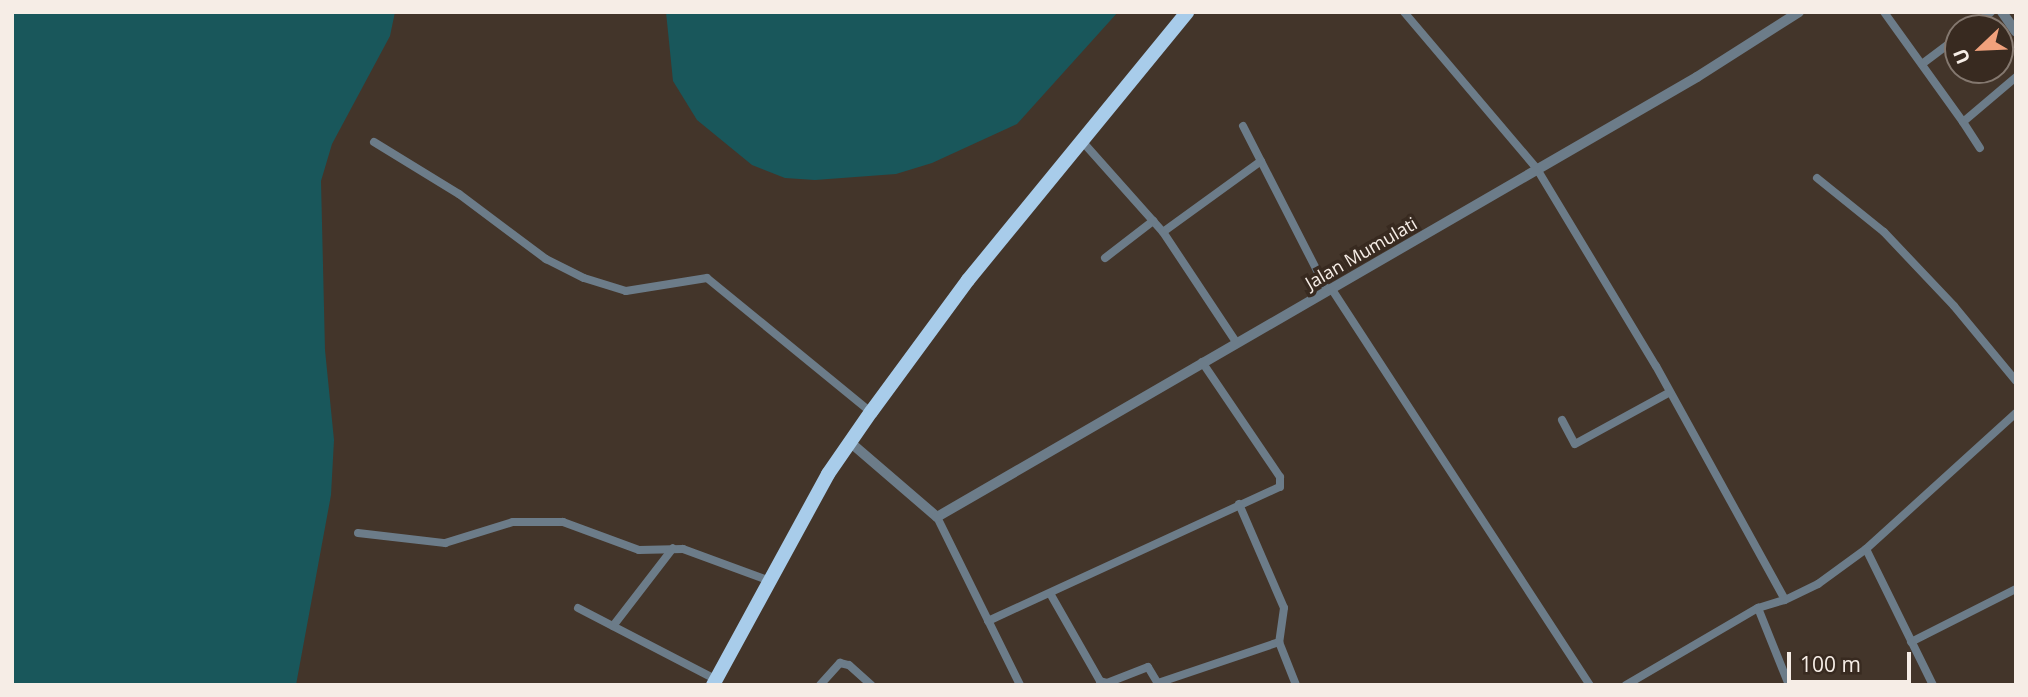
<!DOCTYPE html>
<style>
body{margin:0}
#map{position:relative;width:2028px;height:697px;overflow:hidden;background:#43352a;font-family:"Open Sans",sans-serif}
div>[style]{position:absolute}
.water>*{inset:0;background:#19575b}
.minor>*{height:8px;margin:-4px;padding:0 4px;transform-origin:4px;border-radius:4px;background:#6c7c89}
.tertiary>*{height:10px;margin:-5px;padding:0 5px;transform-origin:5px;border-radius:5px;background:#6c7c89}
.trunk>*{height:14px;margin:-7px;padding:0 7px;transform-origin:7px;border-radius:7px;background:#a8ccea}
span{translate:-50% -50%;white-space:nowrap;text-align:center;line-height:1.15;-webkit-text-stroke:7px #382a20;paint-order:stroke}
.street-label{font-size:18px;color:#f6ede6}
.frame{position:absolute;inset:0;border:14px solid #f6ede6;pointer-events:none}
.north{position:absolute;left:1944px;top:14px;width:70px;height:70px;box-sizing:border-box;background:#382a20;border:2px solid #84786f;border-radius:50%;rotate:247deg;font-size:19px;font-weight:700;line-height:28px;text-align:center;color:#f6ede6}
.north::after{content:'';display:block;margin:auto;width:24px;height:32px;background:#f1a17c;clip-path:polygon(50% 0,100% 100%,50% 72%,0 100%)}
.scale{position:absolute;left:1787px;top:652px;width:124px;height:32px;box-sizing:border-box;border:4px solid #f6ede6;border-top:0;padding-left:9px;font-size:21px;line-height:24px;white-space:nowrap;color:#f6ede6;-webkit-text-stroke:5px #382a20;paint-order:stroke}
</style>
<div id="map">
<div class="water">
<div style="clip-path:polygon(12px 12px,395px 12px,390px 36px,332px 144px,321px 181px,325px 350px,334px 440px,331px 495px,296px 685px,12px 685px)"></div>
<div style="clip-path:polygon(666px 12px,1118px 12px,1017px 124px,932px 163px,896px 174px,815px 180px,785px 178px,752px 165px,697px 120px,673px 81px)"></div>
</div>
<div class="minor">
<div style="left:1404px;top:12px;width:206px;rotate:49.7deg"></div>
<div style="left:1537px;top:169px;width:230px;rotate:58.9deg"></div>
<div style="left:1656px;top:366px;width:267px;rotate:61.1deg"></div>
<div style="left:1785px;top:600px;width:37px;rotate:-26deg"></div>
<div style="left:1818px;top:584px;width:59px;rotate:-36.1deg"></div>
<div style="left:1866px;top:549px;width:202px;rotate:-42.2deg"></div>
<div style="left:1884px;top:12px;width:135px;rotate:54.3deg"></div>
<div style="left:1963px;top:122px;width:70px;rotate:-40.3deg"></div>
<div style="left:1970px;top:28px;width:26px;rotate:-37deg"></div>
<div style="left:1922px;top:64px;width:45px;rotate:-36.9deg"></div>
<div style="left:1963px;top:122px;width:31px;rotate:57deg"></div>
<div style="left:1243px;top:126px;width:184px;rotate:62.9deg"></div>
<div style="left:1081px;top:140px;width:123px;rotate:48.3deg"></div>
<div style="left:1163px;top:232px;width:132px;rotate:56.4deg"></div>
<div style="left:374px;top:142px;width:100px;rotate:31.5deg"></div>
<div style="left:459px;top:194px;width:109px;rotate:36.8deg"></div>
<div style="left:546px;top:259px;width:42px;rotate:26.6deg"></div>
<div style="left:584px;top:278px;width:44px;rotate:17.2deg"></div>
<div style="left:626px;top:291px;width:82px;rotate:-9.1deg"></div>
<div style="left:707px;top:278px;width:212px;rotate:39.3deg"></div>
<div style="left:1817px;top:178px;width:86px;rotate:38.9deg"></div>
<div style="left:1884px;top:232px;width:102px;rotate:46.6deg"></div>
<div style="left:1954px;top:306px;width:97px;rotate:50.4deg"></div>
<div style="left:1163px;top:232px;width:121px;rotate:-35.9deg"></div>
<div style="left:1105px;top:258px;width:61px;rotate:-37.6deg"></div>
<div style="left:1331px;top:288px;width:474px;rotate:56.9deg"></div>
<div style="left:1562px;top:420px;width:27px;rotate:62deg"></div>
<div style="left:1575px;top:444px;width:108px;rotate:-28.7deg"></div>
<div style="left:1239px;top:504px;width:113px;rotate:66.6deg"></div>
<div style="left:1284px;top:608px;width:34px;rotate:98deg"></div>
<div style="left:937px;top:517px;width:187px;rotate:63.7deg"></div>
<div style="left:358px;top:533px;width:88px;rotate:6.6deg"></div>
<div style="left:445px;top:543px;width:71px;rotate:-17.2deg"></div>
<div style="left:513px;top:522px;width:50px"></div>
<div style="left:563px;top:522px;width:81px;rotate:20.2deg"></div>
<div style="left:639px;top:550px;width:44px;rotate:-1.3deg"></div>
<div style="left:683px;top:549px;width:93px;rotate:20.2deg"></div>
<div style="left:1866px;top:549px;width:152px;rotate:63.8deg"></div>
<div style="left:1051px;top:595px;width:99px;rotate:60.3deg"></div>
<div style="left:1100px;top:681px;width:7px;rotate:16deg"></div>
<div style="left:1107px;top:683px;width:44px;rotate:-21.3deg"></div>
<div style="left:1148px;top:667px;width:21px;rotate:59deg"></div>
<div style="left:578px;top:608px;width:154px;rotate:27.4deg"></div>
<div style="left:1758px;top:608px;width:83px;rotate:68.1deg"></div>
<div style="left:988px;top:621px;width:321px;rotate:-24.7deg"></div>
<div style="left:1280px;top:487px;width:10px;rotate:-90deg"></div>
<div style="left:1280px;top:477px;width:139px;rotate:-124.1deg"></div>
<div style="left:613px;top:626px;width:98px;rotate:-52.4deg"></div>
<div style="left:1911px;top:642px;width:118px;rotate:-26.8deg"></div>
<div style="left:1158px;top:683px;width:128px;rotate:-18.7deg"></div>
<div style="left:1279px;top:642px;width:46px;rotate:68.4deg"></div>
<div style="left:820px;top:685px;width:30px;rotate:-48deg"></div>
<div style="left:840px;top:663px;width:9px;rotate:13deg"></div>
<div style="left:849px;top:665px;width:30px;rotate:42deg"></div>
<div style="left:1626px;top:685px;width:153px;rotate:-30.3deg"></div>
<div style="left:1758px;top:608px;width:28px;rotate:-17deg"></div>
</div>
<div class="tertiary">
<div style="left:2002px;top:12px;width:24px;rotate:55deg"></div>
<div style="left:851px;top:443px;width:113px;rotate:40.7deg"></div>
<div style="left:937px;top:517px;width:878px;rotate:-30.07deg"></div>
<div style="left:1697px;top:77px;width:121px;rotate:-32.5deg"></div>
</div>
<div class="trunk">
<div style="left:713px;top:685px;width:240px;rotate:-61.4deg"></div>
<div style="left:828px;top:474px;width:75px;rotate:-55.3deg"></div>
<div style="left:871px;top:412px;width:164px;rotate:-53.7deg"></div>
<div style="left:968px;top:280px;width:346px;rotate:-50.7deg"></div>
</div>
<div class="street-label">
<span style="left:1361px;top:253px;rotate:-30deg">Jalan Mumulati</span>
</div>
<div class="frame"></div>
<div class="north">U</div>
<div class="scale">100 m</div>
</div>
